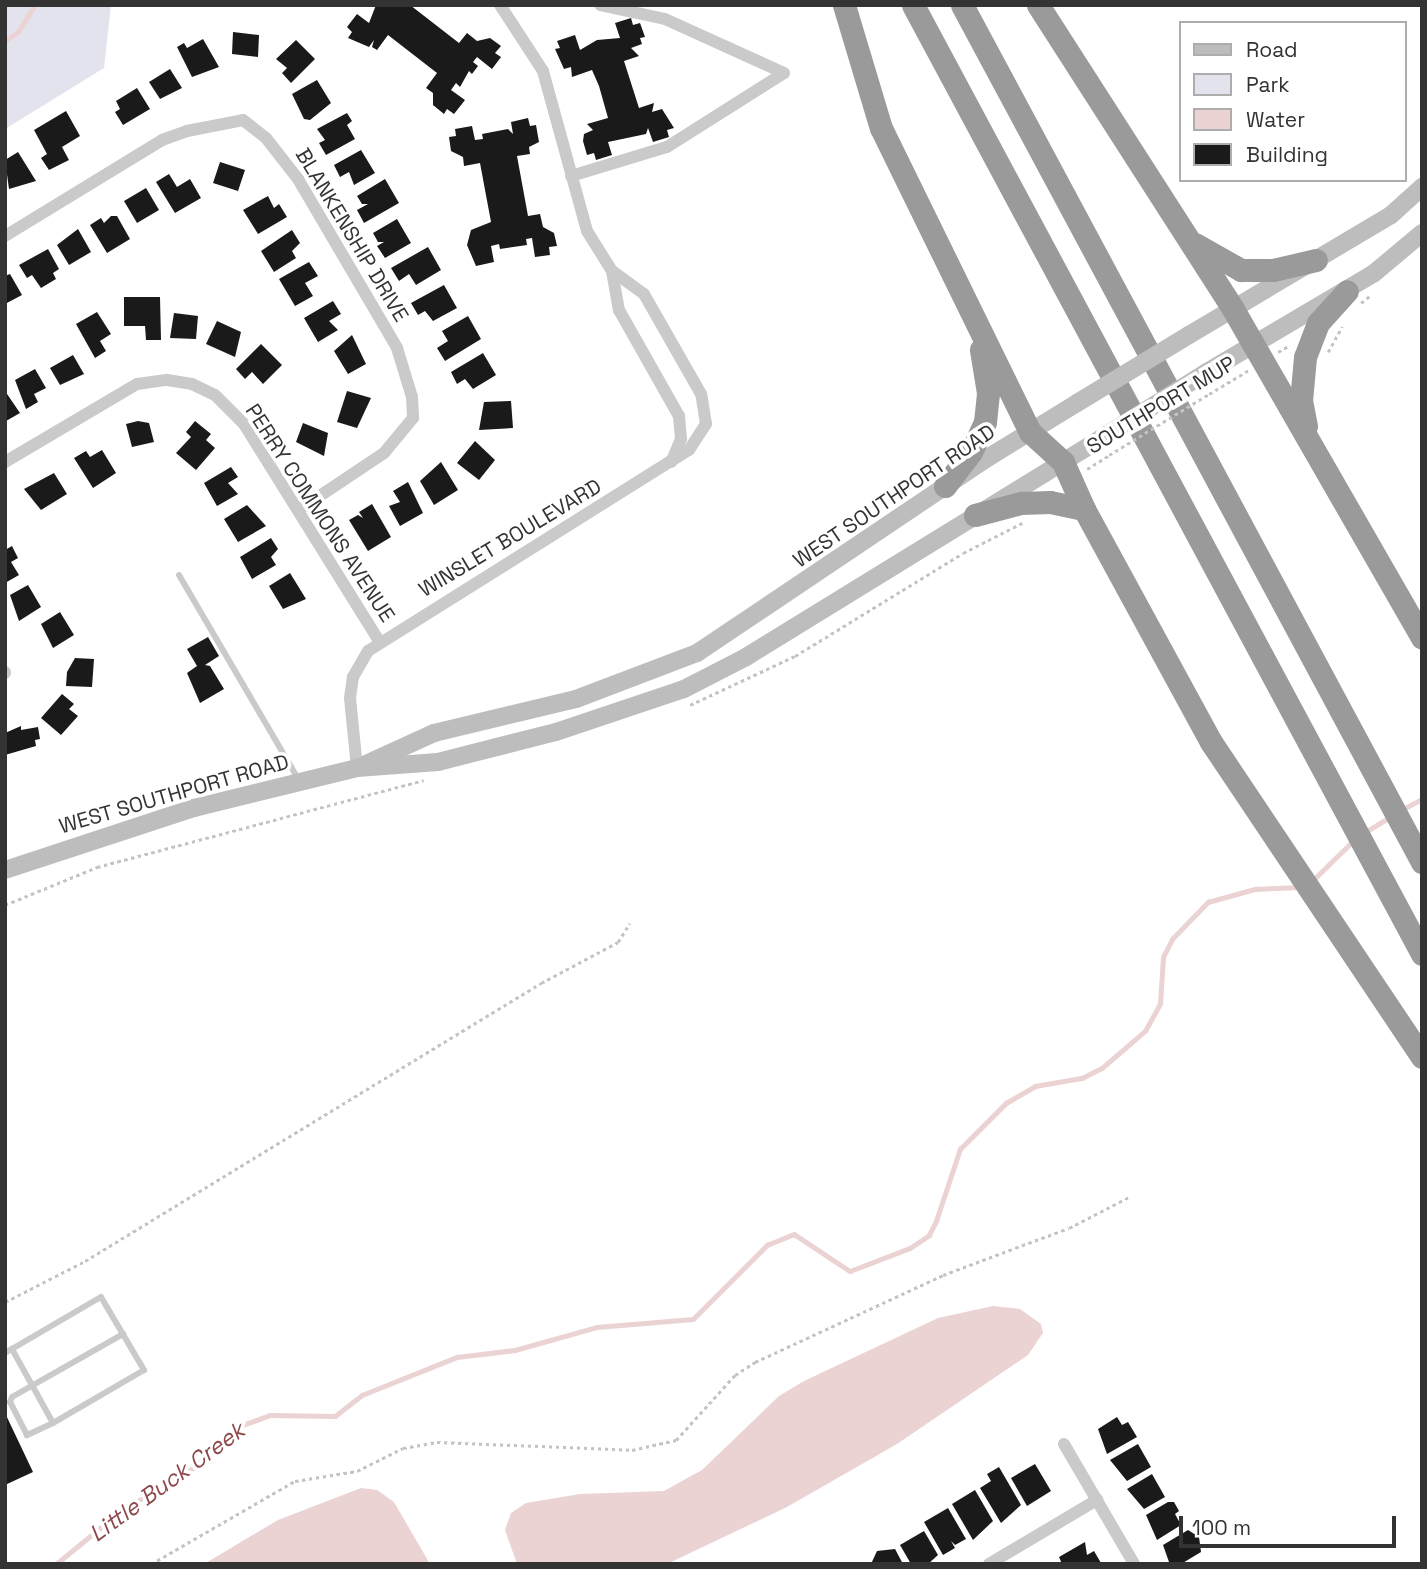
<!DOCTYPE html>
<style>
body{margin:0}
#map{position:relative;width:1427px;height:1569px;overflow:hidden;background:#fff;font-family:"Space Grotesk",sans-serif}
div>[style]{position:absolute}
.green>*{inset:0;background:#e3e3ee}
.water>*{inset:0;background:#ebd2d3}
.stream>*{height:4.5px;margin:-2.25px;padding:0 2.25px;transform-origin:2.25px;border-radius:2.25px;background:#ebd2d3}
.building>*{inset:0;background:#1a1a1a}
.path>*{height:2.5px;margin-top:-1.25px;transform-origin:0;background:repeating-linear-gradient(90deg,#c3c3c3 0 3.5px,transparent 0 7px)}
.lane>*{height:6px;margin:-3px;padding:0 3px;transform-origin:3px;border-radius:3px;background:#cacaca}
.street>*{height:12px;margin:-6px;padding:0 6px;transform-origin:6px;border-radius:6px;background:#cacaca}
.secondary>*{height:18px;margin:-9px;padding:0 9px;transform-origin:9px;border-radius:9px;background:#bdbdbd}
.highway>*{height:23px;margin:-11.5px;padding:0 11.5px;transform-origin:11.5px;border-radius:11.5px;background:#9a9a9a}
.path-bridge>*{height:2.5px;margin-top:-1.25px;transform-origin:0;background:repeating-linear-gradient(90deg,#c3c3c3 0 3.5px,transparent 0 7px)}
.secondary-bridge>*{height:18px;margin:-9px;padding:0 9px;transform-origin:9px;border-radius:9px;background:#bdbdbd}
span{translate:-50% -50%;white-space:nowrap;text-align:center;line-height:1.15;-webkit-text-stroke:7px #fff;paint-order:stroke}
.street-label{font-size:21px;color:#333}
.water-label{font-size:23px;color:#8e484c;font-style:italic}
.frame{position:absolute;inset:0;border:7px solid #333;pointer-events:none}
.legend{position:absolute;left:1179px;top:21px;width:228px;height:161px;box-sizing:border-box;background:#fff;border:2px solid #adadad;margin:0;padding:9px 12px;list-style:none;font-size:21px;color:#333}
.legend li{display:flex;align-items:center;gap:14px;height:35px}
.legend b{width:35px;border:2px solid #adadad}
.scale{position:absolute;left:1179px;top:1516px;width:217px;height:32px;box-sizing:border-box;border:4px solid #333;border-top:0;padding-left:9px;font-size:21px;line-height:24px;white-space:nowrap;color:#333;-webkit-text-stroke:5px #fff;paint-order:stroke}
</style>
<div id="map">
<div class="green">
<div style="clip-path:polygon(5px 5px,111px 5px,104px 68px,5px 129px)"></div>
</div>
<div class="water">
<div style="clip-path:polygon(993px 1306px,1020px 1309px,1041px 1324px,1043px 1333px,1028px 1355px,897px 1444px,787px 1507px,667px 1564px,517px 1564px,505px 1530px,511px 1513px,526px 1503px,580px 1494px,664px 1491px,702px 1470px,779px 1396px,804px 1381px,938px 1318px)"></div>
<div style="clip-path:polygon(361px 1488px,377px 1490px,394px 1502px,430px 1564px,204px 1564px,278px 1520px)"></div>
</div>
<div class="stream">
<div style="left:5px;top:41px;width:16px;rotate:-35deg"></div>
<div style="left:18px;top:32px;width:32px;rotate:-58deg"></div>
<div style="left:1403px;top:809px;width:21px;rotate:-28deg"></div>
<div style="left:1364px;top:833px;width:31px;rotate:-32deg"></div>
<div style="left:1313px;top:880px;width:57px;rotate:-44.3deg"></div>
<div style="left:56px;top:1564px;width:85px;rotate:-39.3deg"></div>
<div style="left:122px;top:1510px;width:85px;rotate:-30.5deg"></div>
<div style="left:195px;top:1467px;width:61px;rotate:-42.3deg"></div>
<div style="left:240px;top:1426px;width:32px;rotate:-20deg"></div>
<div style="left:270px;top:1415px;width:65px;rotate:0.9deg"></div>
<div style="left:335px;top:1416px;width:34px;rotate:-38deg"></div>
<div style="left:362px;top:1395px;width:102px;rotate:-21.8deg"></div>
<div style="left:457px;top:1357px;width:58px;rotate:-6.9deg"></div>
<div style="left:515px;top:1350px;width:85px;rotate:-15.7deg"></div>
<div style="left:597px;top:1327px;width:96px;rotate:-4.8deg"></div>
<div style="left:693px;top:1319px;width:105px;rotate:-45deg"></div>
<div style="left:767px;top:1245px;width:29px;rotate:-22deg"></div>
<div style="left:794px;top:1234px;width:67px;rotate:33.5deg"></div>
<div style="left:850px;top:1271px;width:64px;rotate:-21deg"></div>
<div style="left:910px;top:1248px;width:23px;rotate:-34deg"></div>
<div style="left:929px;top:1235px;width:16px;rotate:-63deg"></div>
<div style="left:936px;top:1221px;width:76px;rotate:-71.6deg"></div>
<div style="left:960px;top:1149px;width:65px;rotate:-45deg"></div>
<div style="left:1006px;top:1103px;width:34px;rotate:-30deg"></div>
<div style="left:1035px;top:1086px;width:48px;rotate:-9.7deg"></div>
<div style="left:1082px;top:1078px;width:22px;rotate:-27deg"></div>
<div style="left:1102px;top:1068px;width:57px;rotate:-40.7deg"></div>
<div style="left:1145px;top:1031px;width:31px;rotate:-61deg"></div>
<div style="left:1160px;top:1004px;width:47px;rotate:-86.3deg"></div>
<div style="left:1163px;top:957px;width:20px;rotate:-63deg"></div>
<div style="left:1172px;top:939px;width:52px;rotate:-45.8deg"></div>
<div style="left:1208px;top:902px;width:49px;rotate:-15.5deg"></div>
<div style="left:1255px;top:889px;width:44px;rotate:-2.6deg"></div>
</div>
<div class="building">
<div style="clip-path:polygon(376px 5px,410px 5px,459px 43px,467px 33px,477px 41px,490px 38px,501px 46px,495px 53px,501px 57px,492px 69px,477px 57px,473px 62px,478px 66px,472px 74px,469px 71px,460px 87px,456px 83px,451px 90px,465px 100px,454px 114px,447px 109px,444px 114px,433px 105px,433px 93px,426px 88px,437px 73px,388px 35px,377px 50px,372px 47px,374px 40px,369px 47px,348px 38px,352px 32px,347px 27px,357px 14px,369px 23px)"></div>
<div style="clip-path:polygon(631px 18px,633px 25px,640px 23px,645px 37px,640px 38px,642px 44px,631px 48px,639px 56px,624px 61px,639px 108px,654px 103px,652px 112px,662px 109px,674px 128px,667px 130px,669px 137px,653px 142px,648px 128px,646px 134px,608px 142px,612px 155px,596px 160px,594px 153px,587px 155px,583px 141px,584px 134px,593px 130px,587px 124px,608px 118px,599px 86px,592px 70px,572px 77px,571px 67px,564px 69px,555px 49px,560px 48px,557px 41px,575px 35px,580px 50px,597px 40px,620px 38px,615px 23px)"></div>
<div style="clip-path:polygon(233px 32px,259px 35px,258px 57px,232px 54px)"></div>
<div style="clip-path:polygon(203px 39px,219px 67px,192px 77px,177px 47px,184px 43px,187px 48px)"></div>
<div style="clip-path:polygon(296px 40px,315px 59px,291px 83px,282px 73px,287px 68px,276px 59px)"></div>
<div style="clip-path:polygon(170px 69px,182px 88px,160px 99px,149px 82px)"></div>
<div style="clip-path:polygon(317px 80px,331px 103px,310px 120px,304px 119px,292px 94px)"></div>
<div style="clip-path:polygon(137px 88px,150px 109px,123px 125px,115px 112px,120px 109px,116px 101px)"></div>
<div style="clip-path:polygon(66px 111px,80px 136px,62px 147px,69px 160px,49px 170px,41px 158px,47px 154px,34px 130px)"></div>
<div style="clip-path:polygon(347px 113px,352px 121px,347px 125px,355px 139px,326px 155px,319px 143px,325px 140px,317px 129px)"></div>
<div style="clip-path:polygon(528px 118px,530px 126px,536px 125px,539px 142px,529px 147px,530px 154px,517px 156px,528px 216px,540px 214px,543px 227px,554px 233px,557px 246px,549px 247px,550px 255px,535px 257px,532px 238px,526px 239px,527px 245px,500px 249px,499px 244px,491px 246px,494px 262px,476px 266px,467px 245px,471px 230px,491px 222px,480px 163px,464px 166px,463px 157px,451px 151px,449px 137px,456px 136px,455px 129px,472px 126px,475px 140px,483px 139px,482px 134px,508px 129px,513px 134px,511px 122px)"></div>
<div style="clip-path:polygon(361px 150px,375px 173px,354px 185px,349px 172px,340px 177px,334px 165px)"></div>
<div style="clip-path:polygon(18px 152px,36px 181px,9px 189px,5px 160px)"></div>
<div style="clip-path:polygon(220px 162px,245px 170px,238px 191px,213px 183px)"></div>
<div style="clip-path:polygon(169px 174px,177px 187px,190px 179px,201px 198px,175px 213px,156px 182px)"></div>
<div style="clip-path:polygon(385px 179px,399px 203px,364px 223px,357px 210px,368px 204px,362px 204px,357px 196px)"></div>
<div style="clip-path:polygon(146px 188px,159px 210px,137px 223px,124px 201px)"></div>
<div style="clip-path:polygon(268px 196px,274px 208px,279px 204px,287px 217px,258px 234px,243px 210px)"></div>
<div style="clip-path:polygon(111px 216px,117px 216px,130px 239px,107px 253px,90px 225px,101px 218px,104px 223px)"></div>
<div style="clip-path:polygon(397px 219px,411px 243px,385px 258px,377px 246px,384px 242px,378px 242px,373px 233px)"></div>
<div style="clip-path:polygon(78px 229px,91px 252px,69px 265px,57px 245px)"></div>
<div style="clip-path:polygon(292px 230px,300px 243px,292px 251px,296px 258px,274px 272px,261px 251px)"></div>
<div style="clip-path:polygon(428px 247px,441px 270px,416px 285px,409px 274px,399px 281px,391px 268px)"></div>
<div style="clip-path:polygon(48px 249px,59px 269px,53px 273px,56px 279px,41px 288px,32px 275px,27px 278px,19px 265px)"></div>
<div style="clip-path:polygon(309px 262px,318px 276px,305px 283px,313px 296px,295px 306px,279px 279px)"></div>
<div style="clip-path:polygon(10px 274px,22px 295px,5px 304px,5px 276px)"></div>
<div style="clip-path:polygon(444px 285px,457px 308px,433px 321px,425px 311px,418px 315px,411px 303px)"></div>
<div style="clip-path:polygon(124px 297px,160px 297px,161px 340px,146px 340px,145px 326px,124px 326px)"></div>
<div style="clip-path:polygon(333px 301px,341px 314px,329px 321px,338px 330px,318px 342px,304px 318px)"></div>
<div style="clip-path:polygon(97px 312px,111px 334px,100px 341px,106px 351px,95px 358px,76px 324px)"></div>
<div style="clip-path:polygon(174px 313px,198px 316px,196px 339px,170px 338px)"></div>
<div style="clip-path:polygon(468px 316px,481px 339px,445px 361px,437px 348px,448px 341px,442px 331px)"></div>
<div style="clip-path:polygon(217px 321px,241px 332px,235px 357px,206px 344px)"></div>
<div style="clip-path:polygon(352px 335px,366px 364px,348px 374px,334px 351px)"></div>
<div style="clip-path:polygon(261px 344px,282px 365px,263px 384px,252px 372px,245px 379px,236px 369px)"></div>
<div style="clip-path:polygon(483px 353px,496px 375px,473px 389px,465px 379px,457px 384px,451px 372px)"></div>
<div style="clip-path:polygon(73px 355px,84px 374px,60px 385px,50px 368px)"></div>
<div style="clip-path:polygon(35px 369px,46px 388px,34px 394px,38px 402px,26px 409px,15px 380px)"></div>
<div style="clip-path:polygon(5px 391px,20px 413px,6px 421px,5px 419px)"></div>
<div style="clip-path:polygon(347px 391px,371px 398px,357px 428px,337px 422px)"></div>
<div style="clip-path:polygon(511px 401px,513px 428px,479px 430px,484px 402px)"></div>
<div style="clip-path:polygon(138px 421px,149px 423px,154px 442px,132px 447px,126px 424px)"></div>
<div style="clip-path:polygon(195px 421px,211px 434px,206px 440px,215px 448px,196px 470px,176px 453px,191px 437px,186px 432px)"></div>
<div style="clip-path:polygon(303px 423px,328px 433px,324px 456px,296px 442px)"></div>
<div style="clip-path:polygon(475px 441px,495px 460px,479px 480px,457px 463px)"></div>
<div style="clip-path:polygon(102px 450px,116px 473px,93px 488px,74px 458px,86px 451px,90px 457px)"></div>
<div style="clip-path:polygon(441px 462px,458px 490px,434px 505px,420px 481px)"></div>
<div style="clip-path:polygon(231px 467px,238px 477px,228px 483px,238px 494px,217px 506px,204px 483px)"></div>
<div style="clip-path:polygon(54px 473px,67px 494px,41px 510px,24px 489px)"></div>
<div style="clip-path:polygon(408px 482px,423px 513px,400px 526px,389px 506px,400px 502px,393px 491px)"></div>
<div style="clip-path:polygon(372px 504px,391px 537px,368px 551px,349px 520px,358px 515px,363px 518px,359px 512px)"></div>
<div style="clip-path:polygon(247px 505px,266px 526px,238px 542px,224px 519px)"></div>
<div style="clip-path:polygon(271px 538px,278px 549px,271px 557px,276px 565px,252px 579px,240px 557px)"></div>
<div style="clip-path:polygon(12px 546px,18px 558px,11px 562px,19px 575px,5px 583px,5px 550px)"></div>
<div style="clip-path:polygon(290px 573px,306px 599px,283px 609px,269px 586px)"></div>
<div style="clip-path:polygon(28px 585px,41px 607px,19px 621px,10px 595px)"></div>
<div style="clip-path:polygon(60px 612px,74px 635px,53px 648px,41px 624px)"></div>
<div style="clip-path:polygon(208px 637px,219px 656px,205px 665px,210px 666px,224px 689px,200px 703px,187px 673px,197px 666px,187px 649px)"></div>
<div style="clip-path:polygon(75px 658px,94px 659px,92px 687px,66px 686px,67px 672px)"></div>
<div style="clip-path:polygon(62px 694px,74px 704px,69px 709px,78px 716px,61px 735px,41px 718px)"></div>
<div style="clip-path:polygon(21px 726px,21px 730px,38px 727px,40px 739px,35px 740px,36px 746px,5px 755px,5px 733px)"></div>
<div style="clip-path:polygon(5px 1413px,33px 1472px,5px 1485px)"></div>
<div style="clip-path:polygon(1117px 1417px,1122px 1425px,1128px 1422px,1137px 1437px,1107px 1454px,1098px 1429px)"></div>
<div style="clip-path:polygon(1138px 1444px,1151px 1467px,1127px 1481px,1110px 1460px)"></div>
<div style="clip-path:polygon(1035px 1464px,1051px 1491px,1027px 1506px,1011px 1478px)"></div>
<div style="clip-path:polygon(999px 1467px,1021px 1505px,1001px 1523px,980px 1488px,991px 1481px,987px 1474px)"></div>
<div style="clip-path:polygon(1152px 1474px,1165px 1497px,1144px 1509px,1127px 1489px)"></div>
<div style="clip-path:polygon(975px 1490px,993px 1521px,973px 1540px,952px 1504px)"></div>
<div style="clip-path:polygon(1168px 1502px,1174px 1502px,1179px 1511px,1175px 1514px,1181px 1525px,1157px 1540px,1146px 1515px)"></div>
<div style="clip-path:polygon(948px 1508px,966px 1539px,955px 1545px,951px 1541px,955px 1548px,943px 1555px,924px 1522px)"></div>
<div style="clip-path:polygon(1188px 1530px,1199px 1537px,1201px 1552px,1181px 1564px,1169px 1562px,1163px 1545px)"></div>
<div style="clip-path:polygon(924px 1531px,938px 1555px,928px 1564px,911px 1564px,900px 1545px)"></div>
<div style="clip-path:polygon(1085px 1542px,1087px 1555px,1094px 1551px,1101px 1563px,1062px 1564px,1059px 1557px)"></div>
<div style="clip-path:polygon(895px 1549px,903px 1564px,871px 1564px,877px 1551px)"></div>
</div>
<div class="path">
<div style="left:1361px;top:303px;width:14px;rotate:-39deg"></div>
<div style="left:1278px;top:352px;width:14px;rotate:-30deg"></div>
<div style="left:1328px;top:352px;width:29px;rotate:-61deg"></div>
<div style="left:1209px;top:394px;width:47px;rotate:-31deg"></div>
<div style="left:1087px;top:469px;width:26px;rotate:-32deg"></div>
<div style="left:690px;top:705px;width:116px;rotate:-25deg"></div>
<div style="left:795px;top:656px;width:197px;rotate:-31.5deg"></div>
<div style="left:963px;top:553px;width:68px;rotate:-26.9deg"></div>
<div style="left:5px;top:905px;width:100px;rotate:-22.4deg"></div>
<div style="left:97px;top:867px;width:338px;rotate:-14.9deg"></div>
<div style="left:5px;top:1302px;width:90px;rotate:-27.1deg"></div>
<div style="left:85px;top:1261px;width:534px;rotate:-31.37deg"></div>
<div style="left:541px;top:983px;width:87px;rotate:-28deg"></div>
<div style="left:618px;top:942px;width:22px;rotate:-58deg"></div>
<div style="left:151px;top:1564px;width:166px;rotate:-30deg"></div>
<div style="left:295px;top:1481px;width:63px;rotate:-9.2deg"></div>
<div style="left:357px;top:1471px;width:51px;rotate:-26.6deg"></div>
<div style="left:403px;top:1448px;width:35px;rotate:-10deg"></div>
<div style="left:437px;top:1442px;width:195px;rotate:2.3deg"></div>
<div style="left:632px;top:1450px;width:45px;rotate:-12.8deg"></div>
<div style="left:676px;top:1440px;width:88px;rotate:-47.8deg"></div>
<div style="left:735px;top:1375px;width:24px;rotate:-33deg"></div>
<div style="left:755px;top:1362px;width:207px;rotate:-24.8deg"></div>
<div style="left:943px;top:1275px;width:134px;rotate:-20.5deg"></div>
<div style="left:1069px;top:1228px;width:68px;rotate:-27.3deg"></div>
</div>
<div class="lane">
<div style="left:179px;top:575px;width:238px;rotate:59.7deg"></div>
<div style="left:5px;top:1353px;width:111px;rotate:-30.3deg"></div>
<div style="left:101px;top:1297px;width:85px;rotate:59.5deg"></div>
<div style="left:144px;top:1370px;width:105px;rotate:149.8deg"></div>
<div style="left:53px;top:1423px;width:85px;rotate:-119deg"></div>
<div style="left:53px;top:1423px;width:29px;rotate:155deg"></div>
<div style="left:27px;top:1435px;width:37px;rotate:-117deg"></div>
<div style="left:10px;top:1402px;width:5px;rotate:-68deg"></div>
<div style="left:12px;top:1397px;width:128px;rotate:-29.6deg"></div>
</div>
<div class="street">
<div style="left:571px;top:176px;width:100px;rotate:-16.8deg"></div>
<div style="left:667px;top:147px;width:138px;rotate:-32.3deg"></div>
<div style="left:784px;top:73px;width:131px;rotate:-155.6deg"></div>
<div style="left:665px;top:19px;width:66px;rotate:-167.8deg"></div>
<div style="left:5px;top:236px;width:184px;rotate:-31.4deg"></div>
<div style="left:162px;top:140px;width:27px;rotate:-20deg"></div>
<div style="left:187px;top:131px;width:57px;rotate:-11.1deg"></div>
<div style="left:243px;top:120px;width:29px;rotate:38deg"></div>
<div style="left:266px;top:138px;width:52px;rotate:52deg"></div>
<div style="left:298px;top:179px;width:196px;rotate:59.6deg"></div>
<div style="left:397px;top:348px;width:51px;rotate:73deg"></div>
<div style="left:412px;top:397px;width:21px;rotate:87deg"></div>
<div style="left:413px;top:418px;width:45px;rotate:129.6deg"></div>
<div style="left:384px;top:453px;width:102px;rotate:146.2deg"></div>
<div style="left:612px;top:271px;width:40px;rotate:80deg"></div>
<div style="left:619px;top:310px;width:122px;rotate:60.5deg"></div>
<div style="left:679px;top:416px;width:23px;rotate:85deg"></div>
<div style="left:681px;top:439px;width:25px;rotate:113deg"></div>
<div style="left:5px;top:462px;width:153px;rotate:-30.6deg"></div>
<div style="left:137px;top:384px;width:30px;rotate:-8deg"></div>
<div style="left:167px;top:380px;width:25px;rotate:9deg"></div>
<div style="left:192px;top:384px;width:25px;rotate:26deg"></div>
<div style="left:215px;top:395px;width:41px;rotate:45deg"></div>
<div style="left:244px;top:424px;width:256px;rotate:58.1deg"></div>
<div style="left:5px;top:672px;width:1px;rotate:90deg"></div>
<div style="left:357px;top:768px;width:70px;rotate:-95.7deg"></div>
<div style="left:350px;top:698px;width:21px;rotate:-82deg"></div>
<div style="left:353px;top:677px;width:30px;rotate:-60deg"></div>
<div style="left:368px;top:651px;width:379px;rotate:-32.1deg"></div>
<div style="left:689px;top:450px;width:31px;rotate:-57deg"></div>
<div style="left:706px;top:424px;width:30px;rotate:-99deg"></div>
<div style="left:701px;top:394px;width:115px;rotate:-119.7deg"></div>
<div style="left:644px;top:294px;width:39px;rotate:-144deg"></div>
<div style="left:612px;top:271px;width:47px;rotate:-122deg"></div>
<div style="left:587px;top:231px;width:166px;rotate:-105.4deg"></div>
<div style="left:543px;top:71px;width:79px;rotate:-123.1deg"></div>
<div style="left:1064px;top:1444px;width:139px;rotate:59.7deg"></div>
<div style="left:989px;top:1564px;width:126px;rotate:-30.7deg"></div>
</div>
<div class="secondary">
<div style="left:1189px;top:335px;width:235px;rotate:-30.7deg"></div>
<div style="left:1391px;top:215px;width:42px;rotate:-42.1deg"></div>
<div style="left:1207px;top:372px;width:193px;rotate:-30.6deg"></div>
<div style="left:1373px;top:274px;width:64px;rotate:-39.9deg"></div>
<div style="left:364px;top:765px;width:77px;rotate:-24.6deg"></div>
<div style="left:434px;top:733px;width:146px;rotate:-13.5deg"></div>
<div style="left:576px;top:699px;width:129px;rotate:-20.8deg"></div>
<div style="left:697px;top:653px;width:352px;rotate:-33.9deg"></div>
<div style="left:989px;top:457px;width:103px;rotate:-31.5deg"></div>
<div style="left:5px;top:870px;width:199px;rotate:-18.2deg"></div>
<div style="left:194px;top:808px;width:168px;rotate:-13.8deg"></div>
<div style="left:357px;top:768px;width:81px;rotate:-4.2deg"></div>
<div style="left:438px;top:762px;width:122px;rotate:-14.3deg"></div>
<div style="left:556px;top:732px;width:135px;rotate:-18.6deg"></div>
<div style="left:684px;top:689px;width:70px;rotate:-27.3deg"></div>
<div style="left:746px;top:657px;width:416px;rotate:-31.6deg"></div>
</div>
<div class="highway">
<div style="left:844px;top:5px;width:128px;rotate:73.3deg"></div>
<div style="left:881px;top:128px;width:339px;rotate:63.9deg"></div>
<div style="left:1030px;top:432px;width:45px;rotate:42.3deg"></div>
<div style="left:1063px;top:462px;width:51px;rotate:65.9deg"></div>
<div style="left:1084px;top:509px;width:265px;rotate:61.4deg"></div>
<div style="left:1211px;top:742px;width:379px;rotate:56.2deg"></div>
<div style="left:913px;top:5px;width:1077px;rotate:61.79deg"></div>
<div style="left:962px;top:5px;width:973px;rotate:61.78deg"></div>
<div style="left:1038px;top:5px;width:361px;rotate:57.3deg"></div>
<div style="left:1233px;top:309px;width:379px;rotate:60.1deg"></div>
<div style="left:1195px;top:244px;width:53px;rotate:29.5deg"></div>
<div style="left:1241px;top:270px;width:32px"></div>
<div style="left:1273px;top:270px;width:44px;rotate:-13.1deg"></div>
<div style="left:1306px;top:426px;width:25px;rotate:-101deg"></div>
<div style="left:1301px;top:401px;width:44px;rotate:-84.8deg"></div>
<div style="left:1305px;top:357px;width:36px;rotate:-69deg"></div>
<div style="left:1318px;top:323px;width:43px;rotate:-47.8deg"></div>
<div style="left:945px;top:486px;width:43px;rotate:-52.6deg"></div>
<div style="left:971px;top:452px;width:33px;rotate:-65deg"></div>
<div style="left:985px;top:422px;width:29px;rotate:-84deg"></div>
<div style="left:988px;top:393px;width:44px;rotate:-99.2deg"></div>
<div style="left:975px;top:515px;width:48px;rotate:-14.6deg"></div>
<div style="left:1021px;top:503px;width:29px;rotate:-2deg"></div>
<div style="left:1050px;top:502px;width:35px;rotate:12deg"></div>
</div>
<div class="path-bridge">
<div style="left:1109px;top:455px;width:117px;rotate:-31.4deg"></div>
</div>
<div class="secondary-bridge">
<div style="left:1077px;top:403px;width:131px;rotate:-31.3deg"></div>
<div style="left:1100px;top:439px;width:126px;rotate:-32.1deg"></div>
</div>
<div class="street-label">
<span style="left:352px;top:235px;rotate:59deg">BLANKENSHIP DRIVE</span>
<span style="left:1161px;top:405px;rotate:-31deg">SOUTHPORT MUP</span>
<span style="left:894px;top:496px;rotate:-34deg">WEST SOUTHPORT ROAD</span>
<span style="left:320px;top:513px;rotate:57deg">PERRY COMMONS AVENUE</span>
<span style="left:510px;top:538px;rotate:-31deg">WINSLET BOULEVARD</span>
<span style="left:174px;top:794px;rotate:-16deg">WEST SOUTHPORT ROAD</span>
</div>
<div class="water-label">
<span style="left:167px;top:1482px;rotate:-36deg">Little Buck Creek</span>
</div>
<div class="frame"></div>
<ul class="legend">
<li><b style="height:9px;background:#bdbdbd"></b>Road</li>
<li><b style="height:19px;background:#e3e3ee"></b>Park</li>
<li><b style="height:19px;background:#ebd2d3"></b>Water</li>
<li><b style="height:19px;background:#1a1a1a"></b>Building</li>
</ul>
<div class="scale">100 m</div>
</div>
